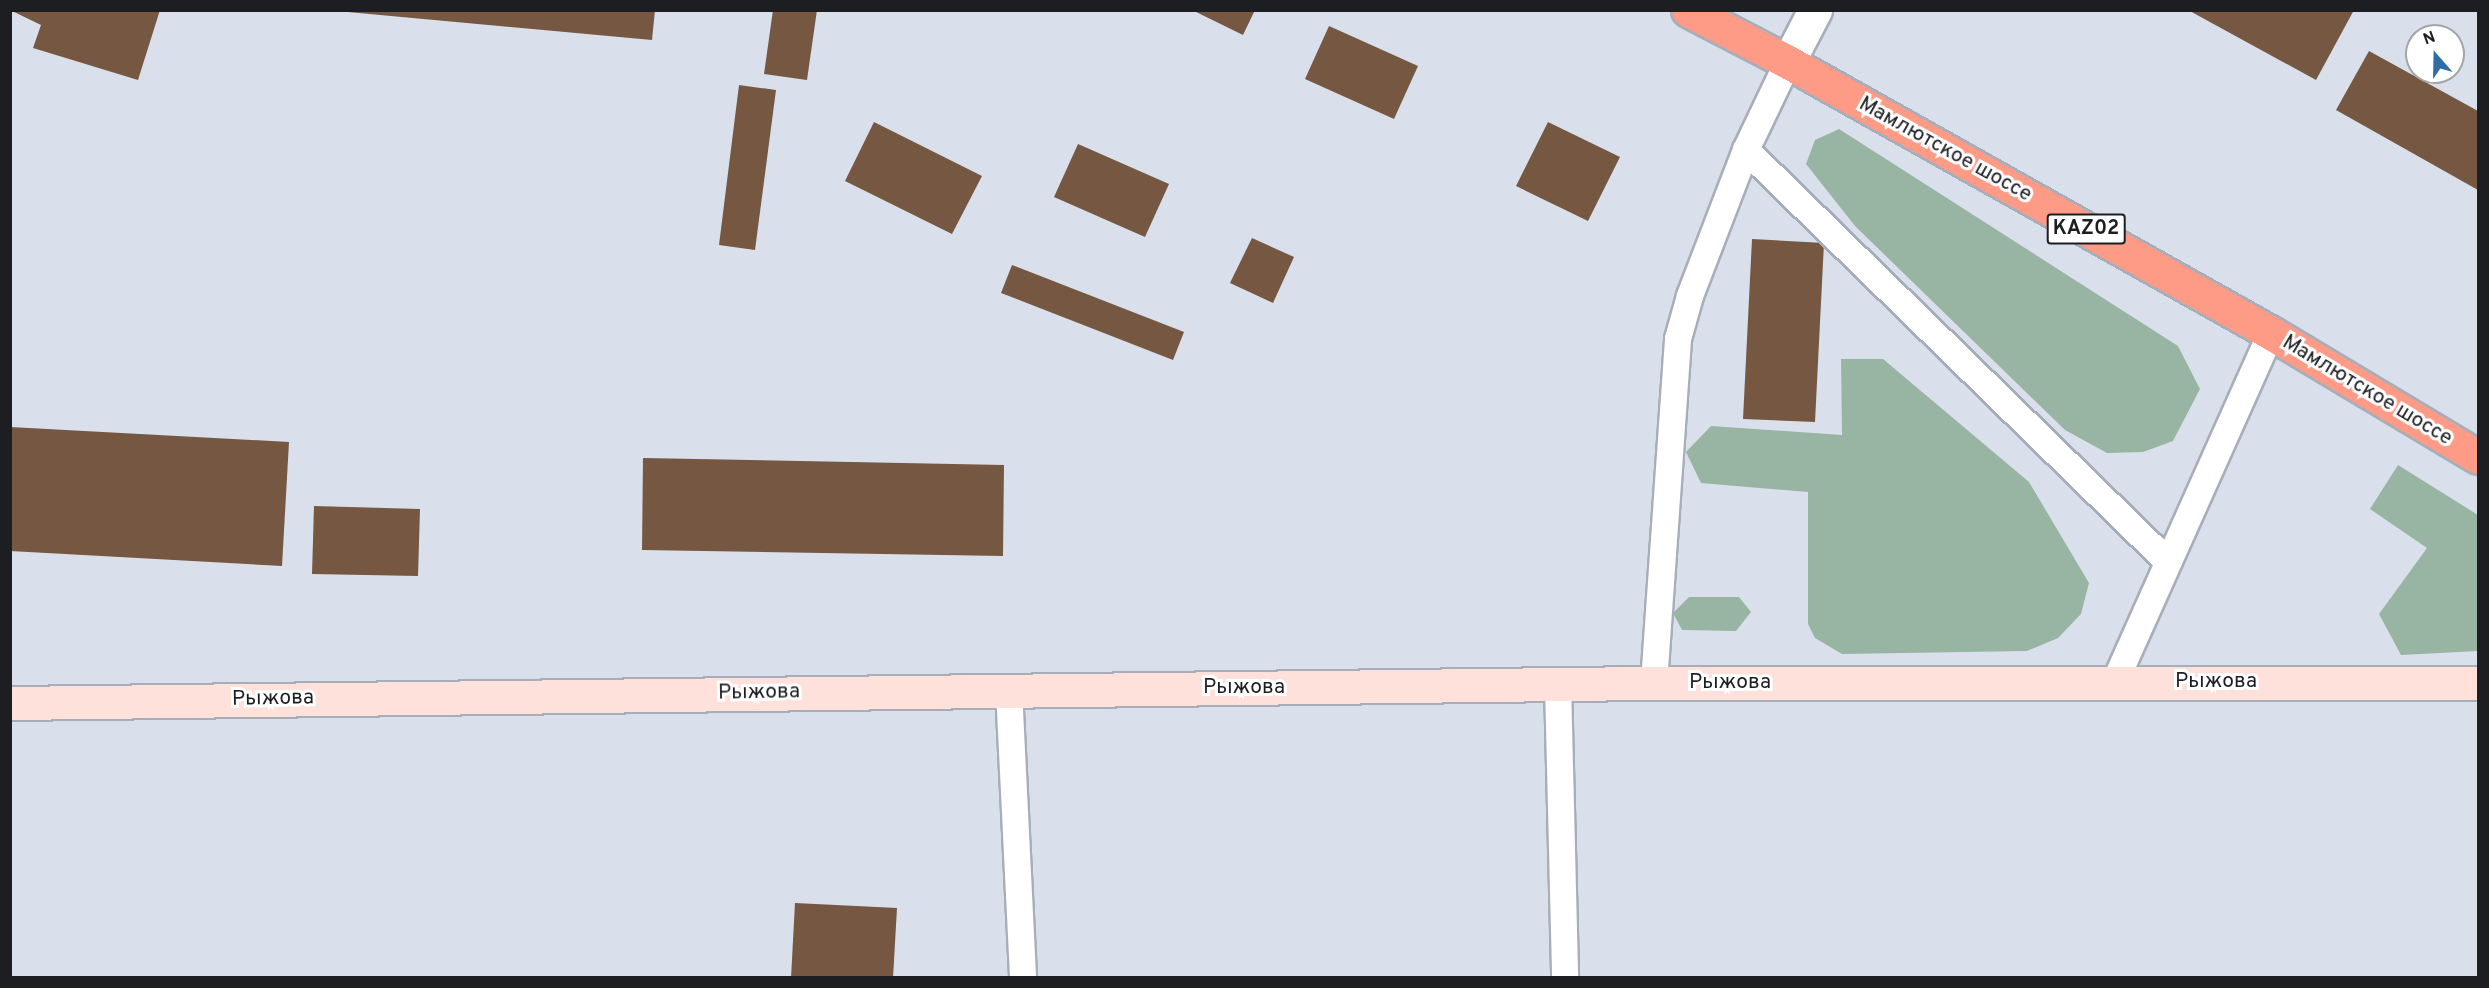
<!DOCTYPE html>
<meta charset="utf-8">
<style>
body{margin:0}
#map{position:relative;width:2489px;height:988px;overflow:hidden;background:#d9e0eb;font-family:Overpass,sans-serif}
div>[style]{position:absolute}
.green>*{inset:0;background:#98b5a4}
.building>*{inset:0;background:#765742}
.roads{filter:drop-shadow(2px 0 #a8aeb9) drop-shadow(-2px 0 #a8aeb9) drop-shadow(0 2px #a8aeb9) drop-shadow(0 -2px #a8aeb9)}
.lane>*{height:26px;margin:-13px;padding:0 13px;transform-origin:13px;border-radius:13px;background:#fff}
.street>*{height:33px;margin:-16.5px;padding:0 16.5px;transform-origin:16.5px;border-radius:16.5px;background:#fff}
.secondary>*{height:33px;margin:-16.5px;padding:0 16.5px;transform-origin:16.5px;border-radius:16.5px;background:#ffe1db}
.highway>*{height:33px;margin:-16.5px;padding:0 16.5px;transform-origin:16.5px;border-radius:16.5px;background:#fe9b86}
span{translate:-50% -50%;white-space:nowrap;text-align:center;line-height:1.15;-webkit-text-stroke:6px #fff;paint-order:stroke}
.shield-label span{padding:2px 4px;background:#fff;border:2px solid;border-radius:4px;-webkit-text-stroke-width:0}
.shield-label{font-size:20px;color:#1c1e22;font-weight:700}
.street-label{font-size:21px;color:#1c1e22}
.frame{position:absolute;inset:0;border:12px solid #1c1e22;pointer-events:none}
.north{position:absolute;left:2405px;top:24px;width:60px;height:60px;box-sizing:border-box;background:#fff;border:2px solid #a4a5a7;border-radius:50%;rotate:340deg;font-size:16px;font-weight:700;line-height:24px;text-align:center;color:#1c1e22}
.north::after{content:'';display:block;margin:auto;width:21px;height:27px;background:#2f6ea5;clip-path:polygon(50% 0,100% 100%,50% 72%,0 100%)}
</style>
<div id="map">
<div class="green">
<div style="clip-path:polygon(1839px 129px,2178px 346px,2200px 389px,2173px 441px,2143px 452px,2107px 453px,2065px 430px,1855px 226px,1806px 164px,1815px 140px)"></div>
<div style="clip-path:polygon(1841px 359px,1883px 359px,2029px 482px,2089px 583px,2081px 614px,2058px 638px,2027px 651px,1842px 654px,1815px 638px,1808px 624px,1808px 492px,1701px 483px,1686px 452px,1711px 426px,1842px 435px)"></div>
<div style="clip-path:polygon(2398px 465px,2478px 515px,2478px 651px,2401px 655px,2379px 614px,2427px 548px,2370px 509px)"></div>
<div style="clip-path:polygon(1689px 597px,1739px 597px,1751px 612px,1736px 631px,1682px 630px,1673px 613px)"></div>
</div>
<div class="building">
<div style="clip-path:polygon(10px 10px,160px 10px,138px 80px,33px 48px,41px 25px)"></div>
<div style="clip-path:polygon(326px 10px,655px 10px,652px 40px)"></div>
<div style="clip-path:polygon(773px 10px,817px 10px,807px 80px,764px 74px)"></div>
<div style="clip-path:polygon(1192px 10px,1255px 10px,1243px 35px)"></div>
<div style="clip-path:polygon(2188px 10px,2354px 10px,2316px 80px)"></div>
<div style="clip-path:polygon(1329px 26px,1418px 66px,1394px 119px,1305px 79px)"></div>
<div style="clip-path:polygon(2369px 51px,2478px 111px,2478px 190px,2336px 110px)"></div>
<div style="clip-path:polygon(739px 85px,776px 90px,755px 250px,719px 245px)"></div>
<div style="clip-path:polygon(874px 122px,982px 176px,952px 234px,845px 181px)"></div>
<div style="clip-path:polygon(1548px 122px,1620px 157px,1588px 221px,1516px 186px)"></div>
<div style="clip-path:polygon(1078px 144px,1169px 184px,1145px 237px,1054px 197px)"></div>
<div style="clip-path:polygon(1252px 238px,1294px 257px,1273px 303px,1230px 283px)"></div>
<div style="clip-path:polygon(1752px 239px,1824px 243px,1815px 422px,1743px 419px)"></div>
<div style="clip-path:polygon(1012px 265px,1184px 332px,1173px 360px,1001px 293px)"></div>
<div style="clip-path:polygon(10px 427px,289px 442px,282px 566px,10px 551px)"></div>
<div style="clip-path:polygon(643px 458px,1004px 465px,1003px 556px,642px 550px)"></div>
<div style="clip-path:polygon(314px 506px,420px 509px,418px 576px,312px 574px)"></div>
<div style="clip-path:polygon(795px 903px,897px 908px,893px 978px,791px 978px)"></div>
</div>
<div class="roads">
<div class="lane">
<div style="left:1746px;top:150px;width:590px;rotate:44.31deg"></div>
<div style="left:2115px;top:682px;width:382px;rotate:-65.9deg"></div>
<div style="left:1654px;top:683px;width:345px;rotate:-86deg"></div>
<div style="left:1678px;top:339px;width:45px;rotate:-74.4deg"></div>
<div style="left:1690px;top:296px;width:156px;rotate:-69deg"></div>
<div style="left:1746px;top:150px;width:98px;rotate:-64.5deg"></div>
<div style="left:1558px;top:685px;width:293px;rotate:88.6deg"></div>
<div style="left:1009px;top:690px;width:288px;rotate:87.2deg"></div>
</div>
<div class="street">
<div style="left:1788px;top:62px;width:59px;rotate:-62.6deg"></div>
</div>
<div class="secondary">
<div style="left:10px;top:703px;width:1644px;rotate:-0.7deg"></div>
<div style="left:1654px;top:683px;width:824px"></div>
</div>
<div class="highway">
<div style="left:1688px;top:10px;width:113px;rotate:27.5deg"></div>
<div style="left:1788px;top:62px;width:554px;rotate:29.3deg"></div>
<div style="left:2271px;top:333px;width:241px;rotate:30.9deg"></div>
</div>
</div>
<div class="shield-label">
<span style="left:2086px;top:229px">KAZ02</span>
</div>
<div class="street-label">
<span style="left:1945px;top:150px;rotate:29deg">Мамлютское шоссе</span>
<span style="left:2367px;top:391px;rotate:31deg">Мамлютское шоссе</span>
<span style="left:2216px;top:682px">Рыжова</span>
<span style="left:1730px;top:683px">Рыжова</span>
<span style="left:1244px;top:688px">Рыжова</span>
<span style="left:759px;top:693px;rotate:-1deg">Рыжова</span>
<span style="left:273px;top:699px;rotate:-1deg">Рыжова</span>
</div>
<div class="frame"></div>
<div class="north">N</div>
</div>
